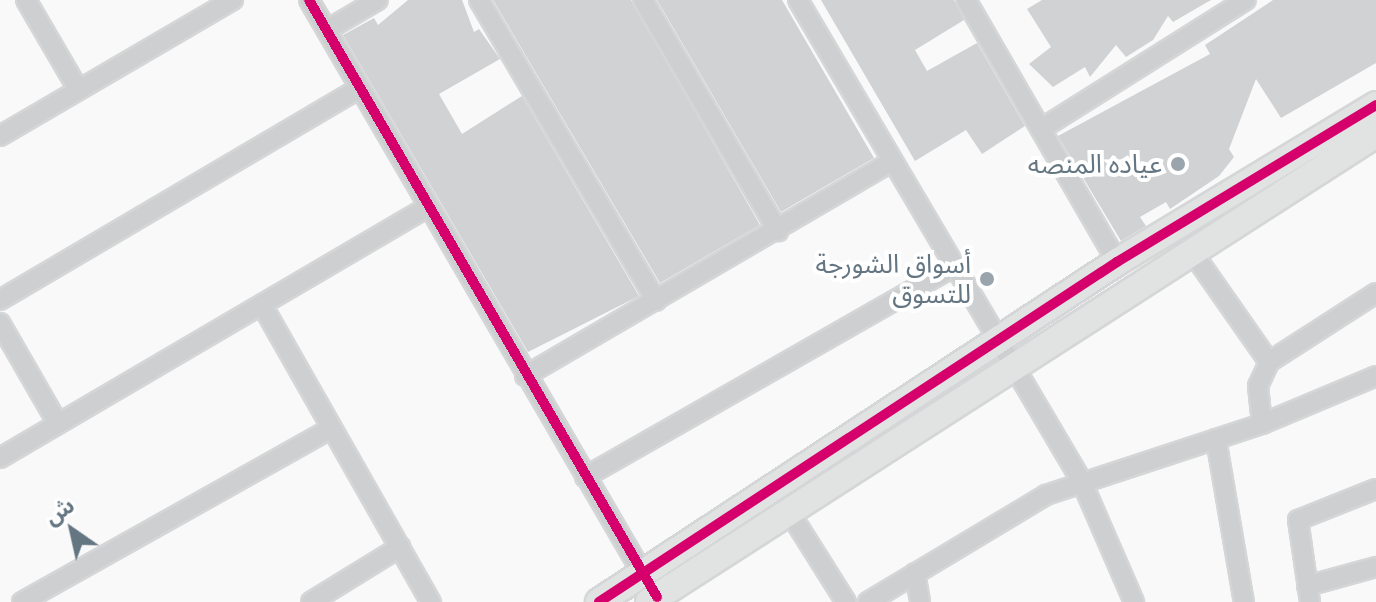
<!DOCTYPE html>
<meta charset="utf-8">
<style>
body{margin:0}
#map{position:relative;width:1376px;height:602px;overflow:hidden;background:#f9f9f9;font-family:"Noto Sans","Noto Sans Arabic",sans-serif}
div>[style]{position:absolute}
.building>*{inset:0;background:#d0d2d3}
.roads{filter:drop-shadow(2px 0 #d5d6d7) drop-shadow(-2px 0 #d5d6d7) drop-shadow(0 2px #d5d6d7) drop-shadow(0 -2px #d5d6d7)}
.street>*{height:18px;margin:-9px;padding:0 9px;transform-origin:9px;border-radius:9px;background:#cecfd0}
.secondary>*{height:26px;margin:-13px;padding:0 13px;transform-origin:13px;border-radius:13px;background:#e1e2e2}
.cycleway>*{height:10px;margin:-5px;padding:0 5px;transform-origin:5px;border-radius:5px;background:#d6006c}
.dots>*{width:22px;height:22px;translate:-50% -50%;box-sizing:border-box;border:4px solid #fff;border-radius:50%}
span{translate:-50% -50%;white-space:nowrap;text-align:center;line-height:1.15;-webkit-text-stroke:8px #fff;paint-order:stroke}
.poi-label{font-size:26px;color:#657683}
.right{translate:-100% -50%;text-align:right}
.north{position:absolute;left:32px;top:490px;width:80px;height:80px;-webkit-text-stroke:6px #fff;paint-order:stroke;rotate:326deg;font-size:22px;font-weight:700;line-height:32px;text-align:center;color:#657683}
.north::after{content:'';display:block;margin:auto;width:28px;height:36px;background:#657683;clip-path:polygon(50% 0,100% 100%,50% 72%,0 100%)}
</style>
<div id="map">
<div class="building">
<div style="clip-path:polygon(408px 0,462px 0,474px 32px,479px 29px,500px 59px,439px 94px,462px 134px,522px 96px,639px 296px,528px 352px,343px 35px,374px 18px,378px 25px)"></div>
<div style="clip-path:polygon(493px 0,631px 0,760px 225px,660px 283px)"></div>
<div style="clip-path:polygon(657px 0,782px 0,874px 158px,781px 212px)"></div>
<div style="clip-path:polygon(821px 0,954px 0,964px 20px,915px 50px,927px 71px,977px 43px,1025px 126px,982px 154px,966px 130px,915px 161px)"></div>
<div style="clip-path:polygon(1042px 0,1211px 0,1173px 22px,1168px 16px,1153px 40px,1126px 57px,1116px 45px,1090px 77px,1085px 67px,1053px 87px,1029px 64px,1051px 47px,1027px 9px)"></div>
<div style="clip-path:polygon(1273px 0,1376px 0,1376px 63px,1281px 118px,1256px 79px,1229px 149px,1234px 157px,1219px 176px,1170px 209px,1166px 202px,1140px 217px,1146px 226px,1121px 241px,1058px 136px,1210px 54px,1205px 45px)"></div>
</div>
<div class="roads">
<div class="street">
<div style="left:26px;top:0;width:103px;rotate:59.7deg"></div>
<div style="left:309px;top:0;width:672px;rotate:59.81deg"></div>
<div style="left:479px;top:0;width:349px;rotate:59.5deg"></div>
<div style="left:643px;top:0;width:268px;rotate:59.7deg"></div>
<div style="left:798px;top:0;width:557px;rotate:59.48deg"></div>
<div style="left:1081px;top:480px;width:133px;rotate:66.5deg"></div>
<div style="left:966px;top:0;width:302px;rotate:60deg"></div>
<div style="left:327px;top:30px;width:59px;rotate:-30.5deg"></div>
<div style="left:1041px;top:129px;width:242px;rotate:-32.2deg"></div>
<div style="left:0;top:136px;width:270px;rotate:-30.3deg"></div>
<div style="left:1190px;top:249px;width:138px;rotate:55deg"></div>
<div style="left:0;top:300px;width:418px;rotate:-30.5deg"></div>
<div style="left:262px;top:305px;width:342px;rotate:60.4deg"></div>
<div style="left:0;top:323px;width:116px;rotate:60.1deg"></div>
<div style="left:525px;top:376px;width:420px;rotate:-30.3deg"></div>
<div style="left:1262px;top:424px;width:38px;rotate:-96deg"></div>
<div style="left:1258px;top:386px;width:26px;rotate:-65deg"></div>
<div style="left:1269px;top:362px;width:127px;rotate:-32.8deg"></div>
<div style="left:1216px;top:439px;width:165px;rotate:80.3deg"></div>
<div style="left:0;top:458px;width:496px;rotate:-30.4deg"></div>
<div style="left:585px;top:477px;width:422px;rotate:-29.7deg"></div>
<div style="left:788px;top:510px;width:109px;rotate:57.8deg"></div>
<div style="left:915px;top:573px;width:29px;rotate:80deg"></div>
<div style="left:1307px;top:586px;width:72px;rotate:-15.4deg"></div>
<div style="left:22px;top:602px;width:355px;rotate:-29.3deg"></div>
<div style="left:311px;top:602px;width:105px;rotate:-31.7deg"></div>
<div style="left:868px;top:602px;width:208px;rotate:-31deg"></div>
<div style="left:1046px;top:495px;width:227px;rotate:-18.2deg"></div>
<div style="left:1262px;top:424px;width:124px;rotate:-22.8deg"></div>
<div style="left:1310px;top:602px;width:83px;rotate:-98.3deg"></div>
<div style="left:1298px;top:520px;width:84px;rotate:-21.7deg"></div>
</div>
<div class="secondary">
<div style="left:599px;top:602px;width:620px;rotate:-33.28deg"></div>
<div style="left:1117px;top:262px;width:303px;rotate:-31.2deg"></div>
<div style="left:649px;top:602px;width:865px;rotate:-32.77deg"></div>
</div>
</div>
<div class="cycleway">
<div style="left:309px;top:0;width:691px;rotate:59.76deg"></div>
<div style="left:599px;top:602px;width:620px;rotate:-33.28deg"></div>
<div style="left:1117px;top:262px;width:303px;rotate:-31.2deg"></div>
</div>
<div class="dots">
<div style="left:1178px;top:164px;background:#99a4ac"></div>
<div style="left:987px;top:279px;background:#99a4ac"></div>
</div>
<div class="poi-label">
<span class="right" style="left:1162px;top:164px">عياده المنصه</span>
<span class="right" style="left:971px;top:279px">أسواق الشورجة<br>للتسوق</span>
</div>
<div class="north">ش</div>
</div>
